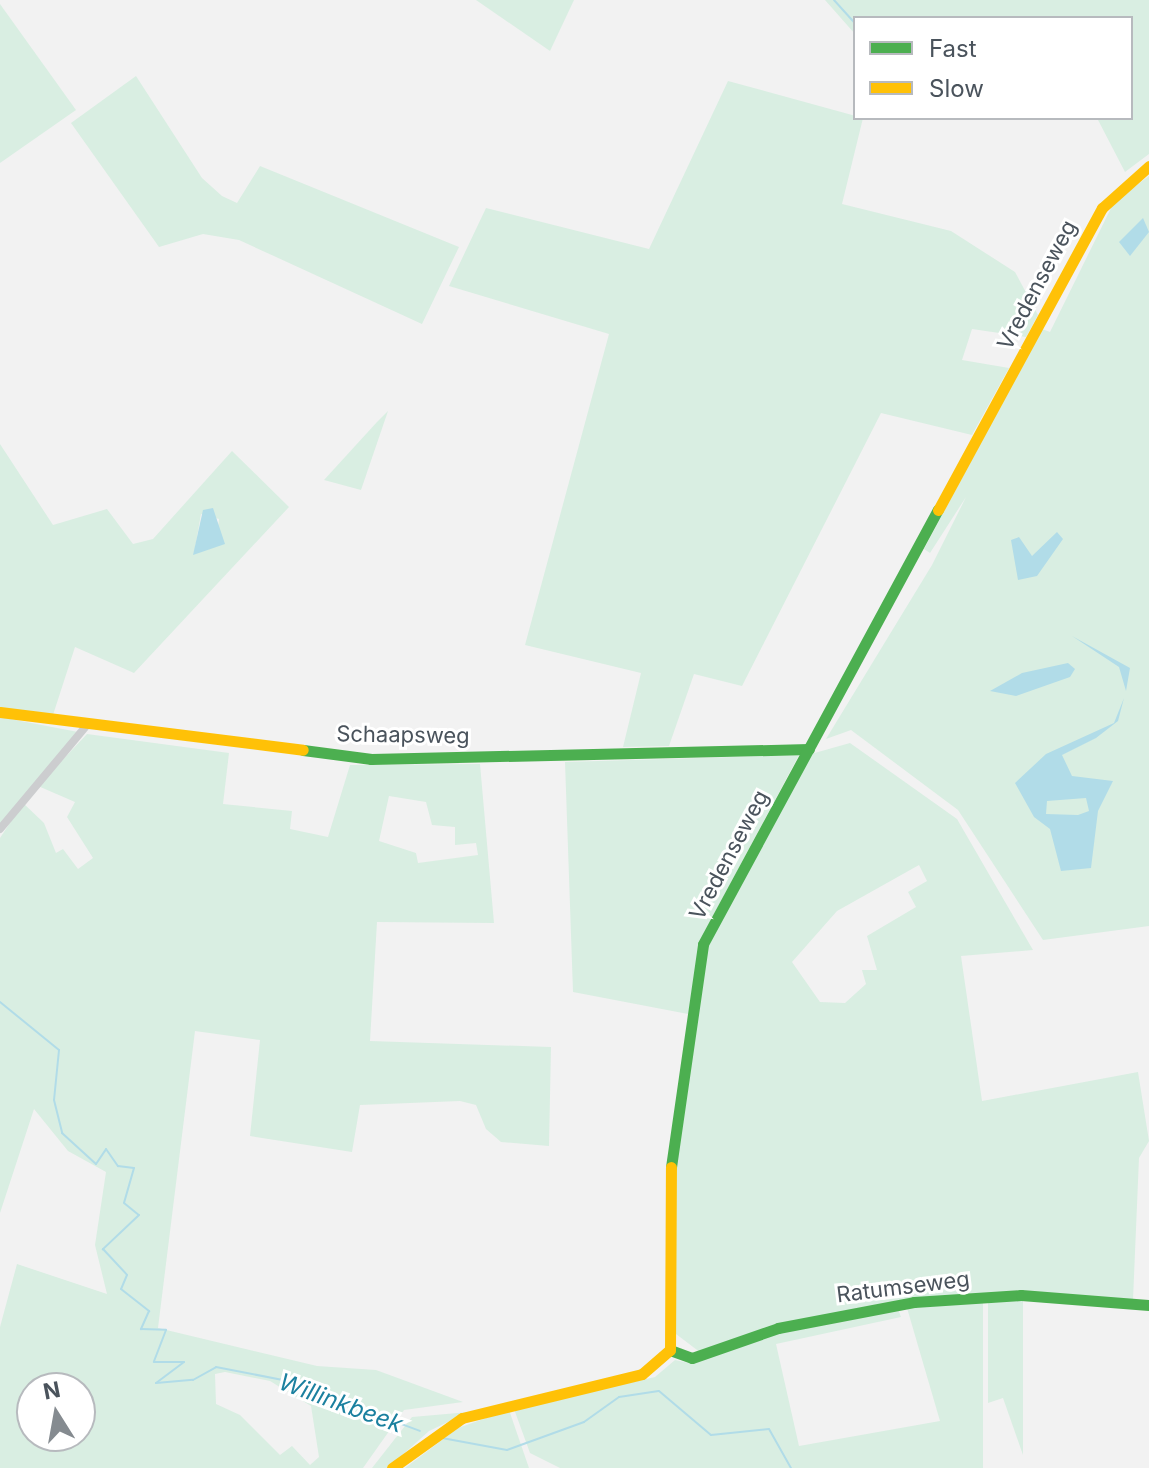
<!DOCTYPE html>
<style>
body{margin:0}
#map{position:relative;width:1149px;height:1468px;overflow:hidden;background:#f2f2f2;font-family:Inter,sans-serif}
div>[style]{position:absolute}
.green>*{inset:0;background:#d9eee2}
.water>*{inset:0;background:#b1dce8}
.stream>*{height:2px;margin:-1px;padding:0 1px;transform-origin:1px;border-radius:1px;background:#b1dce8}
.street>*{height:8px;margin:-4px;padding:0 4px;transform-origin:4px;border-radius:4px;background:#cccdcf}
.fast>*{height:11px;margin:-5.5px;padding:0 5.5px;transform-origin:5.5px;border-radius:5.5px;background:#4caf50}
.slow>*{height:11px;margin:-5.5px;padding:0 5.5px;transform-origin:5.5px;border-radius:5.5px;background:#ffc107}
span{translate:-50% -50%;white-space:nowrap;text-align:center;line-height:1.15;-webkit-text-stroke:6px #fff;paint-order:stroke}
.street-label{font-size:22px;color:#4a535c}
.water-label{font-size:24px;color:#1b809f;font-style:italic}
.legend{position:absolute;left:853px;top:16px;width:280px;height:104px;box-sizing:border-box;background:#fff;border:2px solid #b7babe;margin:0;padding:10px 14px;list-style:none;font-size:24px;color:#4a535c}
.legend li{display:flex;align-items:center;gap:16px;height:40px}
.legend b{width:40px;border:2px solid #b7babe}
.north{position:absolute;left:16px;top:1372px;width:80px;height:80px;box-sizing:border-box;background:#fff;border:2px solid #b7babe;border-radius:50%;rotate:349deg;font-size:22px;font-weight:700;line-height:32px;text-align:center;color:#4a535c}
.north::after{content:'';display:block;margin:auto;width:28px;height:36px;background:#858b90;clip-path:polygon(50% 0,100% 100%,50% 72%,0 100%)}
</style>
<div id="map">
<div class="green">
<div style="clip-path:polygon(476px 0,574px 0,550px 51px)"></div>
<div style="clip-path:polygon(825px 0,1149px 0,1149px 154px,1125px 172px,1097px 118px,1131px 118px,1131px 18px,855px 18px,855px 34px)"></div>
<div style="clip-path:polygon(0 4px,76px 110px,0 163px)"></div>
<div style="clip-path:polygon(136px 76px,202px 178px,222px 196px,237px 203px,260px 166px,459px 247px,422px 324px,239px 240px,203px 234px,159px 247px,71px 123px)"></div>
<div style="clip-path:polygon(728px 81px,863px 118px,842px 204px,951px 231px,1015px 272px,1038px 315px,1026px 337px,972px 329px,962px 360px,1009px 368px,972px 435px,881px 413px,742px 686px,694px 674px,669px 746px,623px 747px,641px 673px,525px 645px,609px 334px,449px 286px,486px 208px,649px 249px)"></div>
<div style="clip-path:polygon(1149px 176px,1149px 926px,1043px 940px,958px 810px,851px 730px,826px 739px,932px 565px,966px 497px,930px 553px,924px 549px,1042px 329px,1050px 332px,1114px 202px)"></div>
<div style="clip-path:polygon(388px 411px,361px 490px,324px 480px,377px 422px)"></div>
<div style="clip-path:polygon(evenodd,0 444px,53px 525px,107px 509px,133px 544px,153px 539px,232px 451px,289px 507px,134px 673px,75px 647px,52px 718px,0 709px,0 444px,201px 514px,219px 519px,218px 527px,194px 554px,201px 514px)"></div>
<div style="clip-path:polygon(0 717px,78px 732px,0 825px)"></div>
<div style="clip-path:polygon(evenodd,87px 734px,229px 753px,223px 804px,292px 811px,290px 829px,328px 837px,350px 765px,480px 764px,494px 923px,377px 922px,370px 1041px,551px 1047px,549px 1146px,501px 1142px,486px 1129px,476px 1105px,460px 1101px,360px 1105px,352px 1152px,250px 1136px,260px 1040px,195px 1031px,158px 1328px,317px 1366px,376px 1370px,463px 1402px,404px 1410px,363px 1468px,0 1468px,0 1327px,17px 1264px,107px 1294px,95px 1245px,106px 1172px,68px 1151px,34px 1109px,0 1213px,0 838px,23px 803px,44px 823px,56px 853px,63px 849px,78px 869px,93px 858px,67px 817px,75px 802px,38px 786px,87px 734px,389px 796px,426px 802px,432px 825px,455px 827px,455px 845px,476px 843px,478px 855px,418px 863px,416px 853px,379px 841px,389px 796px,87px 734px,225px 1372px,270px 1381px,311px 1406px,319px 1457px,310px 1465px,292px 1446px,280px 1455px,240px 1415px,216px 1404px,215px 1374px,225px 1372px,87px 734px,32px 1388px,80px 1388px,80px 1436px,32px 1436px,32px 1388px)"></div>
<div style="clip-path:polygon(evenodd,850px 743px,957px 819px,1033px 950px,961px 956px,982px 1101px,1138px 1072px,1149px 1141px,1139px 1158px,1133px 1300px,915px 1299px,701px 1353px,676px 1334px,675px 1167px,705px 948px,811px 754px,850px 743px,919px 865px,927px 881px,908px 892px,916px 907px,867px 936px,877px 970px,862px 970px,866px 984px,845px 1003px,820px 1002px,792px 962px,837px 911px,919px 865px)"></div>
<div style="clip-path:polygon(799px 755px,704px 933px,688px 1014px,573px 992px,565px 762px)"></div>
<div style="clip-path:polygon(983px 1301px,983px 1468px,560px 1468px,530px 1453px,514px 1409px,655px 1377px,675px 1360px,689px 1363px,777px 1333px,898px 1309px,901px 1317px,776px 1344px,799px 1446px,940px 1421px,907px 1308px)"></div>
<div style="clip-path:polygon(988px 1301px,1023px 1301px,1023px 1455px,1003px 1398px,988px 1403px)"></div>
<div style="clip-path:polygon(509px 1410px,529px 1468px,405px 1468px,458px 1428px)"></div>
<div style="clip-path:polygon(469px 1412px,429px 1431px,388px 1468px,372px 1468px,412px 1417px)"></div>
</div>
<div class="water">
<div style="clip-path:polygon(1143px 218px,1149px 232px,1130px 256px,1119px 242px)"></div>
<div style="clip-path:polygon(213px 508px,225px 544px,193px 555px,203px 510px)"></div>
<div style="clip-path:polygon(1057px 532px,1063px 539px,1037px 576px,1018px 580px,1011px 540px,1019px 537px,1032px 556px)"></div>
<div style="clip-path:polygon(1072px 636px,1130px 668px,1126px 691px,1119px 667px)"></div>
<div style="clip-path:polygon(1068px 663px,1075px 669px,1070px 677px,1016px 696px,990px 691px,1022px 673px)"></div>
<div style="clip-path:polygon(evenodd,1124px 698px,1118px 721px,1096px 738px,1062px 755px,1072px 776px,1113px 781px,1098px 811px,1091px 868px,1061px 871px,1050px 829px,1034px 817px,1015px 783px,1046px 754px,1114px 723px,1124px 698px,1086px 798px,1089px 811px,1078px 815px,1046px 814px,1047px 801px,1086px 798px)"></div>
</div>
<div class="stream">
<div style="left:834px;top:0;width:31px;rotate:48deg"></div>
<div style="left:1068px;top:118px;width:2px"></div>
<div style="left:0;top:1002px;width:76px;rotate:39.1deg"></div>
<div style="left:59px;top:1050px;width:50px;rotate:95.7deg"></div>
<div style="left:54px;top:1100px;width:34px;rotate:76deg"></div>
<div style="left:62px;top:1133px;width:46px;rotate:42.4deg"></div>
<div style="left:96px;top:1164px;width:18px;rotate:-56deg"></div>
<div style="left:106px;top:1149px;width:21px;rotate:55deg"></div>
<div style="left:118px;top:1166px;width:16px;rotate:7deg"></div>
<div style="left:134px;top:1168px;width:36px;rotate:106deg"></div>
<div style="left:124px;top:1203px;width:19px;rotate:39deg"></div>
<div style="left:139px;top:1215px;width:50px;rotate:136.6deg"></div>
<div style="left:103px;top:1249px;width:35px;rotate:47deg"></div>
<div style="left:127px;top:1275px;width:15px;rotate:113deg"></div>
<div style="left:121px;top:1289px;width:36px;rotate:38deg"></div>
<div style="left:149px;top:1311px;width:20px;rotate:114deg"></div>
<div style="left:141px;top:1329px;width:25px;rotate:2deg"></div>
<div style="left:166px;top:1330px;width:34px;rotate:111deg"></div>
<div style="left:154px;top:1362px;width:30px"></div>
<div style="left:184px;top:1362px;width:35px;rotate:143deg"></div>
<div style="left:156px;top:1383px;width:37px;rotate:-5deg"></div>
<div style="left:193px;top:1380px;width:26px;rotate:-29deg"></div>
<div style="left:216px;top:1367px;width:68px;rotate:11deg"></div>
<div style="left:283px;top:1380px;width:146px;rotate:20.4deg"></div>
<div style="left:442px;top:1438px;width:66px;rotate:10.5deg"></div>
<div style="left:507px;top:1450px;width:82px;rotate:-20deg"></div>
<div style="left:584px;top:1422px;width:43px;rotate:-35.5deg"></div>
<div style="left:619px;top:1397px;width:40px;rotate:-8.5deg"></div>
<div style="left:659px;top:1391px;width:68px;rotate:40.2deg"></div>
<div style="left:711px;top:1435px;width:58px;rotate:-5.9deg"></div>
<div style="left:769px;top:1429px;width:45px;rotate:60.6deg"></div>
</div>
<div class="street">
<div style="left:0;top:829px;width:134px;rotate:-50.1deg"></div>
</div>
<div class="fast">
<div style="left:303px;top:750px;width:69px;rotate:7.5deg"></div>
<div style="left:371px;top:759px;width:438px;rotate:-1.3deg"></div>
<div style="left:671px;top:1167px;width:225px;rotate:-81.8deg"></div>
<div style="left:703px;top:944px;width:494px;rotate:-61.6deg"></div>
<div style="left:670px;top:1350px;width:23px;rotate:20deg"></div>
<div style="left:692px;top:1358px;width:91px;rotate:-19.2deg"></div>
<div style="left:778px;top:1328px;width:138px;rotate:-10.8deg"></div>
<div style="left:914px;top:1302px;width:107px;rotate:-3.7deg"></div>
<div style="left:1021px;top:1295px;width:128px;rotate:4.5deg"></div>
</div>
<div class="slow">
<div style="left:938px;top:510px;width:344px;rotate:-61.5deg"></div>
<div style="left:1102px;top:208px;width:63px;rotate:-41.8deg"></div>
<div style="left:0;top:712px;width:305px;rotate:7.1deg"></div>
<div style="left:392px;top:1468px;width:86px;rotate:-35.5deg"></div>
<div style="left:462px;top:1418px;width:185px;rotate:-13.7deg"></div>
<div style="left:642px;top:1374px;width:37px;rotate:-41deg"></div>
<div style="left:670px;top:1350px;width:183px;rotate:-89.7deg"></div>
</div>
<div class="street-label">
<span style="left:1037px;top:285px;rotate:-62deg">Vredenseweg</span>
<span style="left:403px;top:735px;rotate:1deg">Schaapsweg</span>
<span style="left:729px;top:855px;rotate:-62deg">Vredenseweg</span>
<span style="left:903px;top:1287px;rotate:-7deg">Ratumseweg</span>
</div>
<div class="water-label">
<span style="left:341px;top:1403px;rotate:20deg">Willinkbeek</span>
</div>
<ul class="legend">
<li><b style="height:10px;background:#4caf50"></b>Fast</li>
<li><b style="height:10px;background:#ffc107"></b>Slow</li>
</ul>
<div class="north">N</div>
</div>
